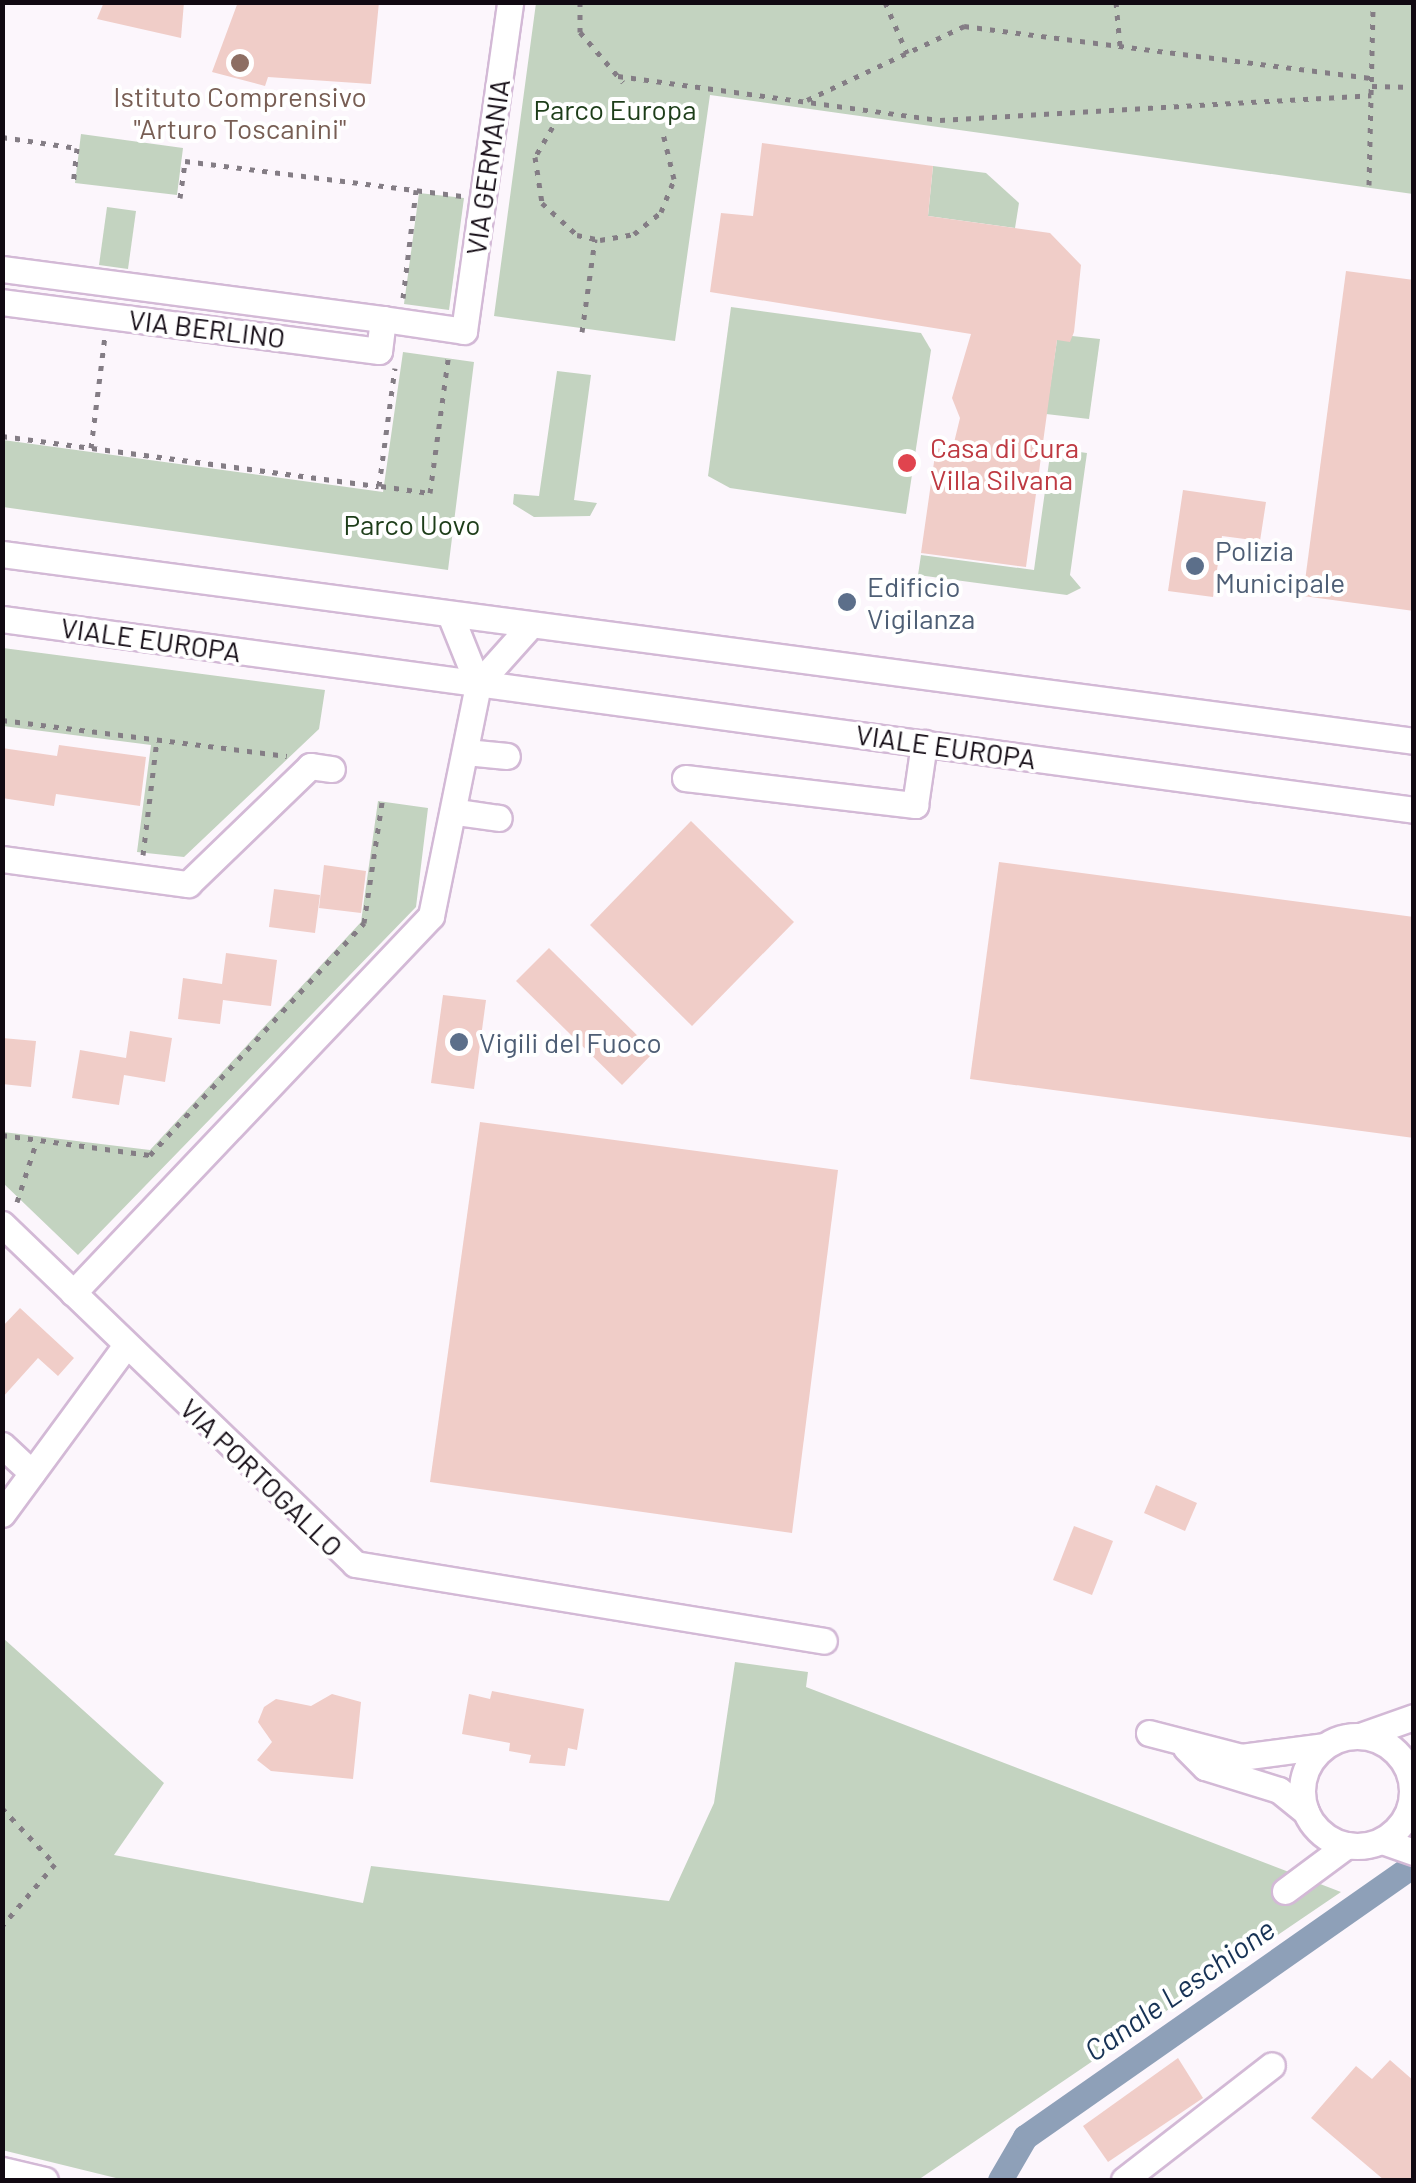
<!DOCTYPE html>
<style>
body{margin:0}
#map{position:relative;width:1416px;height:2183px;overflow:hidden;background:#fcf6fc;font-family:Barlow,sans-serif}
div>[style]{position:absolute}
.green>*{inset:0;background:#c3d3c0}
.canal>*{height:25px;margin:-12.5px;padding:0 12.5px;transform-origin:12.5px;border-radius:12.5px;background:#8ea0b8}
.building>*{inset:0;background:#f0cdc8}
.path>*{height:5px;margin-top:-2.5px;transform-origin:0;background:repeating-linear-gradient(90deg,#847d85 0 5px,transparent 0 13px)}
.roads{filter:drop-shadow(2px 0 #d3b9d6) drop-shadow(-2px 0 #d3b9d6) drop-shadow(0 2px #d3b9d6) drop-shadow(0 -2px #d3b9d6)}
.minor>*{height:25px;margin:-12.5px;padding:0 12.5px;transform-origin:12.5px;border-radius:12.5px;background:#fff}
.minor>.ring{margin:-12.5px;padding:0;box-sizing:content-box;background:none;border:25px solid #fff;border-radius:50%}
.dots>*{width:28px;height:28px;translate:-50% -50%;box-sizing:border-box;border:5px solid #fff;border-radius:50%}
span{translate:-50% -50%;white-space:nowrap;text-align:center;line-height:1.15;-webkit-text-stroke:8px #fff;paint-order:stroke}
.education-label{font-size:28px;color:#785e54}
.park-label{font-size:28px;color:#1d3d19}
.street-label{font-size:28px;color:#110912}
.health-label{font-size:28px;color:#be3a42}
.left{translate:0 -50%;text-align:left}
.service-label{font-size:28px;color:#4e5e75}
.water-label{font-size:30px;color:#173255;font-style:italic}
.frame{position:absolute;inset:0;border:5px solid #110912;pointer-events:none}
</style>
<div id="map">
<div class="green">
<div style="clip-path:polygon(536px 3px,1413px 3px,1413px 194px,710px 95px,675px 341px,494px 316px)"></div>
<div style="clip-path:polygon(81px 134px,183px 148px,177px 195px,75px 183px)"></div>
<div style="clip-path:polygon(933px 166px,986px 173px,1019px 203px,1015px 228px,928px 216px)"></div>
<div style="clip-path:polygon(419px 193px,464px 198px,449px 310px,404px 304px)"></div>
<div style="clip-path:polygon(107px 207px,136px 211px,128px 269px,99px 265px)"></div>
<div style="clip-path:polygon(731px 307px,921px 333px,931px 350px,906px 514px,730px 488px,708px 476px)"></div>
<div style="clip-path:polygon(1072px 336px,1100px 339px,1089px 419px,1046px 414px,1057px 340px)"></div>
<div style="clip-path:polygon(403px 352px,474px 362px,448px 570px,3px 507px,3px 440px,383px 492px)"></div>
<div style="clip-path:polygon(557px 371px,591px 375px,574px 500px,597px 503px,590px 516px,534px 517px,513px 504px,514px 494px,539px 496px)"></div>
<div style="clip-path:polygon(1051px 448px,1087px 453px,1070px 575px,1081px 588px,1067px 595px,918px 575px,921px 555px,1034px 570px)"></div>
<div style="clip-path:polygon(3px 648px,325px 690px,319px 729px,184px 857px,137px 852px,151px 745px,3px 726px)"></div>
<div style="clip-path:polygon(378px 801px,428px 808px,416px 907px,78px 1255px,3px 1183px,3px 1132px,150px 1150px,361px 922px)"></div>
<div style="clip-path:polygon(3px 1638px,164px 1783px,114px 1855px,363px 1903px,371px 1866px,669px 1901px,714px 1803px,735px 1662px,808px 1672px,806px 1687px,1341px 1892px,918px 2180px,124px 2180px,2px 2150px)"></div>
</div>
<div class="canal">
<div style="left:1000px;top:2180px;width:50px;rotate:-59.8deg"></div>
<div style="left:1025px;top:2137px;width:472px;rotate:-35deg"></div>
</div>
<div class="building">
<div style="clip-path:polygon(104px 2px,184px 2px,181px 38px,97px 19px)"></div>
<div style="clip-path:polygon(238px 2px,379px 2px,371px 84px,268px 77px,265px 86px,212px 72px)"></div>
<div style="clip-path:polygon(762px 143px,933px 166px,928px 216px,1050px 233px,1081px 265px,1074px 332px,1070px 342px,1057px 340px,1026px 567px,921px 553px,936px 448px,952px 451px,960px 418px,952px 398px,971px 334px,710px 292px,721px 213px,753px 216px)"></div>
<div style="clip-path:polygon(1346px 271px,1414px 280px,1414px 611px,1303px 596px)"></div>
<div style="clip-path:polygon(1183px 490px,1266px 502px,1260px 541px,1222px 536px,1213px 597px,1168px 591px)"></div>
<div style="clip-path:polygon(59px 745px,146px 757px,140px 806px,56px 794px,54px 806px,2px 798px,2px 748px,57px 756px)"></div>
<div style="clip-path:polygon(691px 821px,794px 922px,692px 1026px,590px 925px)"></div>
<div style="clip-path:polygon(999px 862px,1414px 917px,1414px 1138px,970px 1079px)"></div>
<div style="clip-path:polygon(324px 865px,366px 871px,361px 913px,319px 908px)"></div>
<div style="clip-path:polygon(274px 889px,320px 895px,315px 933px,269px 927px)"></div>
<div style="clip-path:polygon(549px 948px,654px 1052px,622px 1085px,516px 981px)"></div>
<div style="clip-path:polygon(226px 953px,277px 960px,271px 1006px,223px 1000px,220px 1024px,178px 1019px,183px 978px,222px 984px)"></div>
<div style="clip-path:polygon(443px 995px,486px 1000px,474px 1089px,431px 1083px)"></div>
<div style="clip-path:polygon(130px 1031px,172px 1038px,165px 1082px,124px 1075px,119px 1105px,72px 1098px,80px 1050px,126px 1058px)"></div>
<div style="clip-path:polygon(2px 1038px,36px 1041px,31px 1087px,2px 1084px)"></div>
<div style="clip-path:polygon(480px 1122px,838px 1170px,792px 1533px,430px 1482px)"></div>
<div style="clip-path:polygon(20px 1308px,74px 1358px,58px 1376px,38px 1358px,2px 1398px,2px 1327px)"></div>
<div style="clip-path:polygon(1156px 1485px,1197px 1503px,1185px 1531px,1144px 1513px)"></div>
<div style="clip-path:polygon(1074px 1526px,1113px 1541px,1092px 1595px,1053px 1580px)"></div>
<div style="clip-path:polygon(492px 1691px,584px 1709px,577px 1750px,568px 1748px,565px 1766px,529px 1763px,531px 1755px,509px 1751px,510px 1743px,462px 1734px,469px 1694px,490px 1699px)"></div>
<div style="clip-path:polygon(332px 1694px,361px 1702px,353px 1779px,271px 1771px,257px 1760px,272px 1742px,258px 1722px,264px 1707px,276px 1699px,311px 1706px)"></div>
<div style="clip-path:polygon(1178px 2058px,1203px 2098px,1108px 2162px,1083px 2126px)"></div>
<div style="clip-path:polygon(1390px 2060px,1414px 2081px,1414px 2180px,1384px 2180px,1311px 2118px,1356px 2066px,1372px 2079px)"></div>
</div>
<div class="path">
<div style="left:580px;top:2px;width:30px;rotate:90deg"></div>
<div style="left:580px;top:32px;width:66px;rotate:49.3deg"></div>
<div style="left:885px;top:2px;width:56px;rotate:66.7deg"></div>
<div style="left:1116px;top:2px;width:44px;rotate:84.8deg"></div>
<div style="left:618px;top:76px;width:325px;rotate:7.8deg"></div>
<div style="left:940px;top:120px;width:432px;rotate:-3.3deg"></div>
<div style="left:1372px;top:86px;width:42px;rotate:1.4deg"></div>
<div style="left:807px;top:100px;width:174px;rotate:-25.2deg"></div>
<div style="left:964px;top:26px;width:410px;rotate:7.3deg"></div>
<div style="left:559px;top:116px;width:48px;rotate:120.3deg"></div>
<div style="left:535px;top:157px;width:47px;rotate:81.3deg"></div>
<div style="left:542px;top:203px;width:47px;rotate:42.4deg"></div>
<div style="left:577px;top:235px;width:24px;rotate:12deg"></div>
<div style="left:600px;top:240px;width:35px;rotate:-10deg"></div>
<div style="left:634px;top:234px;width:35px;rotate:-39deg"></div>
<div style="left:661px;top:212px;width:35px;rotate:-68deg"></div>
<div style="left:674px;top:179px;width:51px;rotate:-103.5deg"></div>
<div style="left:2px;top:137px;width:76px;rotate:8.3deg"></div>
<div style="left:77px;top:148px;width:37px;rotate:96deg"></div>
<div style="left:1369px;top:185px;width:183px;rotate:-88.7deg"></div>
<div style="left:180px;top:198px;width:37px;rotate:-82deg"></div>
<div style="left:185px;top:161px;width:279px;rotate:7.2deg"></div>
<div style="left:403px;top:298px;width:109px;rotate:-83.1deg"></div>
<div style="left:582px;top:332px;width:94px;rotate:-82deg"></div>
<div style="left:2px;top:436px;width:380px;rotate:7.6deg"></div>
<div style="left:379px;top:486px;width:119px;rotate:-82.3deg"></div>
<div style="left:91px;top:448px;width:113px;rotate:-82.9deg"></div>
<div style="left:381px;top:486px;width:49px;rotate:8.1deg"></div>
<div style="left:430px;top:493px;width:142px;rotate:-82.3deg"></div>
<div style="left:2px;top:720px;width:287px;rotate:7.2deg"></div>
<div style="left:143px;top:855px;width:116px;rotate:-83.1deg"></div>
<div style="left:2px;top:1135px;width:149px;rotate:7.7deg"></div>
<div style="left:150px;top:1155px;width:316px;rotate:-47.3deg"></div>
<div style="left:364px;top:923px;width:128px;rotate:-81.5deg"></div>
<div style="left:17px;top:1202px;width:65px;rotate:-72.1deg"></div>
<div style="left:2px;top:1808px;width:77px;rotate:46.6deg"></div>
<div style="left:55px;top:1864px;width:82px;rotate:130.5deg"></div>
</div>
<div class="roads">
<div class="minor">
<div style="left:2px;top:269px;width:384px;rotate:7.5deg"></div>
<div style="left:383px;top:319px;width:32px;rotate:97deg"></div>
<div style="left:379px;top:351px;width:380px;rotate:-172.6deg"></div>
<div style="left:383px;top:319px;width:82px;rotate:8.4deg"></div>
<div style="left:464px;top:331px;width:332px;rotate:-82deg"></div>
<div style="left:2px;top:554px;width:1424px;rotate:7.54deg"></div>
<div style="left:451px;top:617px;width:72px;rotate:68.1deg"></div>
<div style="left:2px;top:619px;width:1425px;rotate:7.7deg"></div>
<div style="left:478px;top:684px;width:75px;rotate:-48.2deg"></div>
<div style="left:466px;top:752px;width:41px;rotate:5.6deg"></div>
<div style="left:685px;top:778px;width:232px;rotate:6.7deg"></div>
<div style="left:915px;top:805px;width:63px;rotate:-81.7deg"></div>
<div style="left:457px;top:812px;width:42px;rotate:8.1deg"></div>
<div style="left:2px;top:859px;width:188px;rotate:7.7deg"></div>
<div style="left:188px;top:884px;width:170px;rotate:-44deg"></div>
<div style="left:310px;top:766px;width:22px;rotate:8deg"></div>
<div style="left:2px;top:1224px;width:490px;rotate:43.9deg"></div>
<div style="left:355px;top:1564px;width:475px;rotate:9.3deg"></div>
<div style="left:73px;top:1293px;width:520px;rotate:-46.48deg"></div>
<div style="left:431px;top:916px;width:237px;rotate:-78.5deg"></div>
<div style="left:2px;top:1445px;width:41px;rotate:43deg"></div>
<div style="left:2px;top:1514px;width:210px;rotate:-53.7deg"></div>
<div style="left:1149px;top:1733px;width:95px;rotate:14.6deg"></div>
<div style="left:1241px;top:1757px;width:85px;rotate:-7.5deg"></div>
<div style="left:1360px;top:1736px;width:57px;rotate:-19.4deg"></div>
<div class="ring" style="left:1302px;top:1736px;width:85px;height:85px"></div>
<div style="left:1186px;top:1748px;width:27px;rotate:45deg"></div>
<div style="left:1205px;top:1767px;width:77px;rotate:17.3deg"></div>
<div style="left:1279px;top:1790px;width:35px;rotate:39deg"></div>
<div style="left:1382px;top:1841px;width:34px;rotate:19deg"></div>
<div style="left:1285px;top:1891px;width:77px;rotate:-36.6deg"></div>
<div style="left:2px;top:2170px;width:44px;rotate:13.1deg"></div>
<div style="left:1124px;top:2180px;width:187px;rotate:-37.8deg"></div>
</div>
</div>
<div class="dots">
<div style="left:240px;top:63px;background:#8d6e63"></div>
<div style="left:907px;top:463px;background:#e0444e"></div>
<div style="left:1195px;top:566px;background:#5c6f8a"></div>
<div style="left:847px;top:602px;background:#5c6f8a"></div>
<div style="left:459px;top:1042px;background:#5c6f8a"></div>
</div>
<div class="education-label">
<span style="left:240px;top:112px">Istituto Comprensivo<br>"Arturo Toscanini"</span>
</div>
<div class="park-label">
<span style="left:615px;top:109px">Parco Europa</span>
<span style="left:412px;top:524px">Parco Uovo</span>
</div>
<div class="street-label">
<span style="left:487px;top:167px;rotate:-82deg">VIA GERMANIA</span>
<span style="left:207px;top:328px;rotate:7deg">VIA BERLINO</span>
<span style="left:151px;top:639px;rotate:8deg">VIALE EUROPA</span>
<span style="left:946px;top:746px;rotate:8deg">VIALE EUROPA</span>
<span style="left:262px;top:1477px;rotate:44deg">VIA PORTOGALLO</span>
</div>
<div class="health-label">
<span class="left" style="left:930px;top:463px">Casa di Cura<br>Villa Silvana</span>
</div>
<div class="service-label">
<span class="left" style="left:1215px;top:566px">Polizia<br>Municipale</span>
<span class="left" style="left:867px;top:602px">Edificio<br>Vigilanza</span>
<span class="left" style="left:479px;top:1042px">Vigili del Fuoco</span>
</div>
<div class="water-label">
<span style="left:1179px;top:1989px;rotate:-35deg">Canale Leschione</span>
</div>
<div class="frame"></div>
</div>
